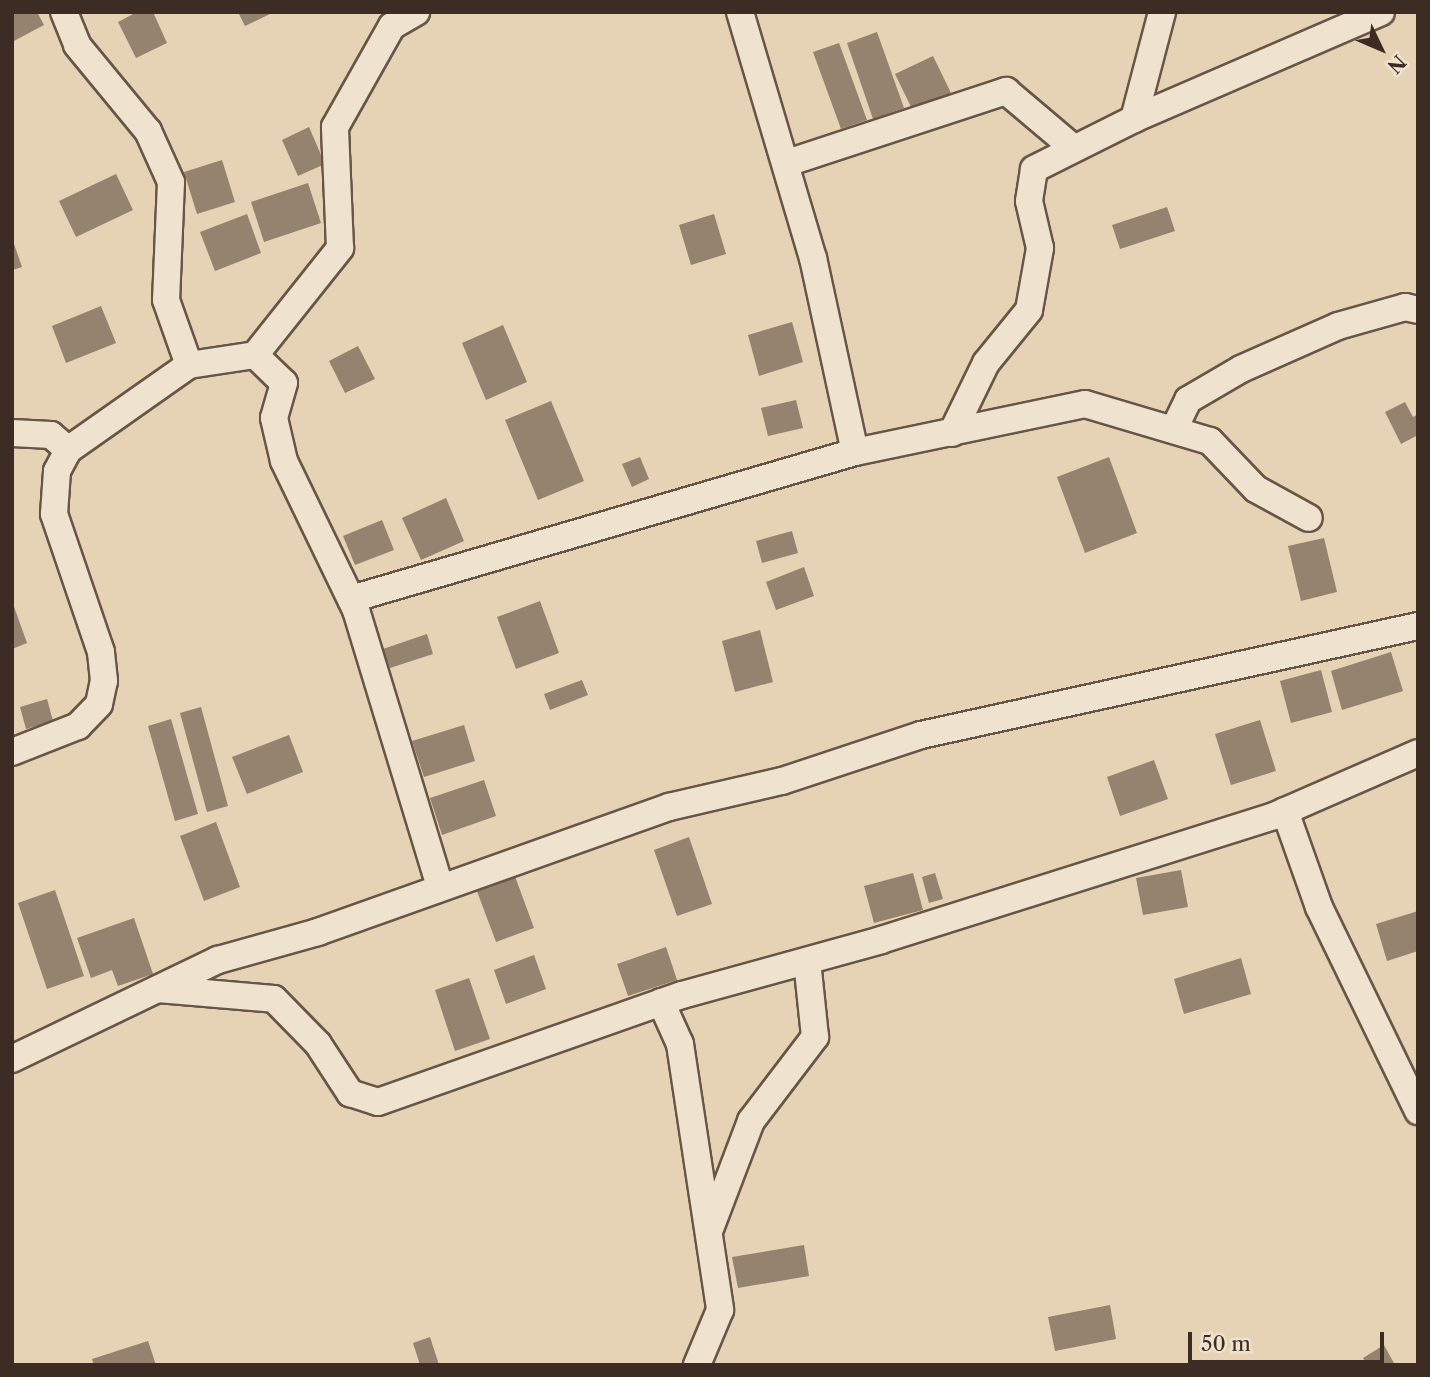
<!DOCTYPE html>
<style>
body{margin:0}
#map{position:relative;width:1430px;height:1377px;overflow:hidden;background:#e6d2b4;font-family:"Libre Caslon Text",serif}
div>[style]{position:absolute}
.building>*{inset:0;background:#95826f}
.roads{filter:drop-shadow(2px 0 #675648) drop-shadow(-2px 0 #675648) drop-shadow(0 2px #675648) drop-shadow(0 -2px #675648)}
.minor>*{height:26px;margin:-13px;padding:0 13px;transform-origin:13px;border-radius:13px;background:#efe2ce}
span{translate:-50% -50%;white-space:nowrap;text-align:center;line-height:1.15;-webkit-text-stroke:5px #efe2ce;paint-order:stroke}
.frame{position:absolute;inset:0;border:14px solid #3d2c24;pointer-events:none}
.north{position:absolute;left:1346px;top:14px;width:70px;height:70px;-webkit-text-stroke:5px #efe2ce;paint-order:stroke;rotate:134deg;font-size:19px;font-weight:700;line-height:28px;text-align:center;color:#3d2c24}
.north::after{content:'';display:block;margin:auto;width:24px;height:32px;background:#3d2c24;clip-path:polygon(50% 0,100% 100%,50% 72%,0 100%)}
.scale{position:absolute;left:1188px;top:1332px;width:196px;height:32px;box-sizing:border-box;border:4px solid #3d2c24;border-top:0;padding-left:9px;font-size:21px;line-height:24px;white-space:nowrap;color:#3d2c24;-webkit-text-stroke:5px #efe2ce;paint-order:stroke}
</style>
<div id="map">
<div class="building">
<div style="clip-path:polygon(12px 12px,37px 12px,44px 25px,12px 42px)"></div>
<div style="clip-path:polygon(137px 12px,153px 12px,167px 43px,136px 58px,118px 22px)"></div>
<div style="clip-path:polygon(238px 12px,274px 12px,245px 26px)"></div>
<div style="clip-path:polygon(877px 32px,904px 108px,873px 119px,847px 43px)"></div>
<div style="clip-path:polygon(839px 43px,867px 120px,841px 129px,813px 52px)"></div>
<div style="clip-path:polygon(933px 56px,951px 93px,913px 111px,895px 74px)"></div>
<div style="clip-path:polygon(309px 127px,325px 164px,298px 176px,282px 140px)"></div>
<div style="clip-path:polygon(222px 160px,235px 202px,197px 214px,184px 172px)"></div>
<div style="clip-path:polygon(116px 174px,133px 210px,76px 237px,59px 201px)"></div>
<div style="clip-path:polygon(308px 183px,321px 223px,264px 242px,251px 202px)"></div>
<div style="clip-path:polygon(1167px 207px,1175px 231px,1120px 249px,1112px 225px)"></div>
<div style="clip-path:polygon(247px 214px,261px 253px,215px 271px,200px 232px)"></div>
<div style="clip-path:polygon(714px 214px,726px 254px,691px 265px,679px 225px)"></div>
<div style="clip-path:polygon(12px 238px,22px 267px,12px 270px)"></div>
<div style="clip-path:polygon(101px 306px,116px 343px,66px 363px,52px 326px)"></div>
<div style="clip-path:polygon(792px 322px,803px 362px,759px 376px,748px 335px)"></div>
<div style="clip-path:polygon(503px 325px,527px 382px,486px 400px,462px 343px)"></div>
<div style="clip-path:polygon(358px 346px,375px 379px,345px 393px,329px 361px)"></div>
<div style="clip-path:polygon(796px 400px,803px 428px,768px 436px,761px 408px)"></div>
<div style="clip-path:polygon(551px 401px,584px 481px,538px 500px,505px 420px)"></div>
<div style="clip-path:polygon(1405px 402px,1413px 417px,1418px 414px,1418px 435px,1401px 444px,1385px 412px)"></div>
<div style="clip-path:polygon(640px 457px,649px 479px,632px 487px,622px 464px)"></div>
<div style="clip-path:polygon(1109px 457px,1137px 533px,1085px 553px,1057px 477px)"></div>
<div style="clip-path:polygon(446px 498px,464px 541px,421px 560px,402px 518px)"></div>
<div style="clip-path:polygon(382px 520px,394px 550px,355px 565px,343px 536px)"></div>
<div style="clip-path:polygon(792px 531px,798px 553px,762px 563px,756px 541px)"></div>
<div style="clip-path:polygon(1324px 538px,1337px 592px,1301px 601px,1288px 546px)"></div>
<div style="clip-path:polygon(804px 567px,814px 596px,776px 610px,766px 582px)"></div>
<div style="clip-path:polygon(12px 601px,27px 643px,12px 649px)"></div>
<div style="clip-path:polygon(540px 601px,559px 653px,516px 669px,497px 617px)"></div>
<div style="clip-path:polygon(760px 630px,773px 682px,735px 692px,722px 641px)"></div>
<div style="clip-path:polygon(427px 634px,433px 654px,390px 668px,383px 649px)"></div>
<div style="clip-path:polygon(1391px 652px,1403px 691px,1342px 710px,1331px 671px)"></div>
<div style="clip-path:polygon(1321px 670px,1332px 712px,1291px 723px,1280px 681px)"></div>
<div style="clip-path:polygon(582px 680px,588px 695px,550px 710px,544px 694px)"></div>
<div style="clip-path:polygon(47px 699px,53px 721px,26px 729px,20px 707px)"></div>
<div style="clip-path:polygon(201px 707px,228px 806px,207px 812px,180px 713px)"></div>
<div style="clip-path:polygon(171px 719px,198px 814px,175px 821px,148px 726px)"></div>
<div style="clip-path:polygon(1260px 720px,1276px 771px,1231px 785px,1215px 734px)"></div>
<div style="clip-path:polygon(464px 725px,475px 761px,424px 777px,412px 741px)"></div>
<div style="clip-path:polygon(289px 735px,303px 772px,247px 794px,232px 757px)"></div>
<div style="clip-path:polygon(1154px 760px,1168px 799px,1120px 816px,1107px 777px)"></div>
<div style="clip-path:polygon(484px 780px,496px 816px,442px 835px,430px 798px)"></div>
<div style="clip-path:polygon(216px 822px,240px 887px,204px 901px,180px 836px)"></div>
<div style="clip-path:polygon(689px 837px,712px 904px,677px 916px,654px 850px)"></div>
<div style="clip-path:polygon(1181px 870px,1188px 907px,1143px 915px,1136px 878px)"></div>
<div style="clip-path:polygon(513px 871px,534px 928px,496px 942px,475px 886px)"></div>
<div style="clip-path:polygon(913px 873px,923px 910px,874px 923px,864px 886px)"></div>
<div style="clip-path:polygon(935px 873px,943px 899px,929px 903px,922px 877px)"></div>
<div style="clip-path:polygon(55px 890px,84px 976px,47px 989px,18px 903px)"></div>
<div style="clip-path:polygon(1418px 911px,1418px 951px,1387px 961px,1376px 924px)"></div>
<div style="clip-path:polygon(134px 918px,153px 974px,118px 986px,112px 970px,91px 978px,77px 938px)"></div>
<div style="clip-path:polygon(666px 947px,677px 980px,628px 996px,617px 964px)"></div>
<div style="clip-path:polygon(534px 955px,546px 989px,506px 1004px,494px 970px)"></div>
<div style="clip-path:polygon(1241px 958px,1251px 994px,1184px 1014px,1174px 979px)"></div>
<div style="clip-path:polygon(469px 978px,490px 1039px,455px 1051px,435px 990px)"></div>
<div style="clip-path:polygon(804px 1245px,809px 1276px,738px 1288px,732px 1257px)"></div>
<div style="clip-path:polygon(1110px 1305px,1116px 1339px,1055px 1351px,1048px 1317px)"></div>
<div style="clip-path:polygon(430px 1337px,439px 1365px,420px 1365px,413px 1343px)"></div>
<div style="clip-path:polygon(148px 1341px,156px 1365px,94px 1365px,92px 1359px)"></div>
<div style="clip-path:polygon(1384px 1345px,1395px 1365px,1367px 1365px,1363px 1358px)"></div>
</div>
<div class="roads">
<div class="minor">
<div style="left:64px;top:12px;width:35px;rotate:68deg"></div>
<div style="left:77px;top:45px;width:112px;rotate:50.5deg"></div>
<div style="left:148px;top:131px;width:56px;rotate:65.7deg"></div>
<div style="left:171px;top:182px;width:118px;rotate:92.4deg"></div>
<div style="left:166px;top:300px;width:69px;rotate:70.5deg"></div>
<div style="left:740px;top:12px;width:257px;rotate:73.5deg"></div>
<div style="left:813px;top:258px;width:198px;rotate:77.8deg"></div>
<div style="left:1134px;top:119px;width:269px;rotate:-23.4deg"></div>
<div style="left:787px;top:163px;width:231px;rotate:-18.2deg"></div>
<div style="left:1006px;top:91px;width:85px;rotate:40.2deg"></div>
<div style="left:255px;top:355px;width:40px;rotate:44deg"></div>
<div style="left:284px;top:383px;width:36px;rotate:106deg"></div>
<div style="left:274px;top:418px;width:44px;rotate:76.9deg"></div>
<div style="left:284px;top:461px;width:165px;rotate:64.2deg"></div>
<div style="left:356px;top:610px;width:289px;rotate:73.1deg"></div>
<div style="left:1175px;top:427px;width:30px;rotate:-64deg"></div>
<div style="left:1188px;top:400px;width:61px;rotate:-30.3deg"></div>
<div style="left:1241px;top:369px;width:106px;rotate:-23.9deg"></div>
<div style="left:1338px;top:326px;width:70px;rotate:-15.8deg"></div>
<div style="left:1405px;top:307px;width:13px;rotate:13deg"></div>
<div style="left:12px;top:433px;width:39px;rotate:3deg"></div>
<div style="left:51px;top:435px;width:23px;rotate:41deg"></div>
<div style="left:952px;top:433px;width:78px;rotate:-64.1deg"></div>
<div style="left:986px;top:363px;width:68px;rotate:-50.9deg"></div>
<div style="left:1029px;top:310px;width:63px;rotate:-79.9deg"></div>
<div style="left:1040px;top:248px;width:48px;rotate:-103.2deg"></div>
<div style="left:1029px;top:201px;width:32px;rotate:-81deg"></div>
<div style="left:1034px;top:169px;width:112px;rotate:-26.6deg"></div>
<div style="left:1134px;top:119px;width:111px;rotate:-75.3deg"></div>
<div style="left:351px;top:599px;width:525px;rotate:-16.26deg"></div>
<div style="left:855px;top:452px;width:235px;rotate:-11.8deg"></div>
<div style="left:1085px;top:404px;width:130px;rotate:16.5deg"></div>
<div style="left:1210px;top:441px;width:66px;rotate:46.2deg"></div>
<div style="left:1256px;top:489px;width:60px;rotate:28.7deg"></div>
<div style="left:12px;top:752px;width:71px;rotate:-21.5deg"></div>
<div style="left:78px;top:726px;width:30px;rotate:-46deg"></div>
<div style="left:99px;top:704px;width:24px;rotate:-78deg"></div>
<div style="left:104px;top:681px;width:29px;rotate:-96deg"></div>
<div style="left:101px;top:652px;width:146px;rotate:-108.8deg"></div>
<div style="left:54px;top:514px;width:43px;rotate:-86deg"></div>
<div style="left:57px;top:471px;width:24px;rotate:-62deg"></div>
<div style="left:68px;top:450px;width:148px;rotate:-35.1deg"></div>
<div style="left:189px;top:365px;width:67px;rotate:-8.6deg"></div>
<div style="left:255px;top:355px;width:137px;rotate:-51.5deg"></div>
<div style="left:340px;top:248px;width:121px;rotate:-92.4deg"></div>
<div style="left:335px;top:127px;width:116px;rotate:-60.6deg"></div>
<div style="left:392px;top:26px;width:28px;rotate:-30deg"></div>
<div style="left:1285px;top:811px;width:102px;rotate:70.5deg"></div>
<div style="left:1319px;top:907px;width:227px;rotate:64.1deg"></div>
<div style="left:158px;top:989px;width:116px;rotate:4.9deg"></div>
<div style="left:274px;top:999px;width:63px;rotate:45.6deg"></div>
<div style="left:318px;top:1044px;width:59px;rotate:56.9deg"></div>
<div style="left:350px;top:1093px;width:29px;rotate:18deg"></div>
<div style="left:378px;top:1102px;width:322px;rotate:-19.4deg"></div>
<div style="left:682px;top:995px;width:206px;rotate:-15.4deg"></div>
<div style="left:881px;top:940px;width:412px;rotate:-17.5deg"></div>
<div style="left:1274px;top:816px;width:157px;rotate:-23.6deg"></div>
<div style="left:661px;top:1002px;width:46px;rotate:65.7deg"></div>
<div style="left:680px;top:1044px;width:269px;rotate:81.4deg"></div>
<div style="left:720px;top:1310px;width:60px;rotate:112.7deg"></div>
<div style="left:12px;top:1059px;width:229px;rotate:-25.7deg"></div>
<div style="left:218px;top:960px;width:104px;rotate:-15.6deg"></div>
<div style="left:318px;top:932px;width:373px;rotate:-19.6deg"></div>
<div style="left:669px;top:807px;width:116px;rotate:-13deg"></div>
<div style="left:782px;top:781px;width:146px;rotate:-18.3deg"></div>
<div style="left:921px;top:735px;width:509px;rotate:-12.37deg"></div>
<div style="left:710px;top:1229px;width:116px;rotate:-69.2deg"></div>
<div style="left:751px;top:1121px;width:106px;rotate:-52.7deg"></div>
<div style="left:815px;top:1037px;width:76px;rotate:-96deg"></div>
</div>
</div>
<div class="frame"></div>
<div class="north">N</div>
<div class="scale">50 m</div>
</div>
